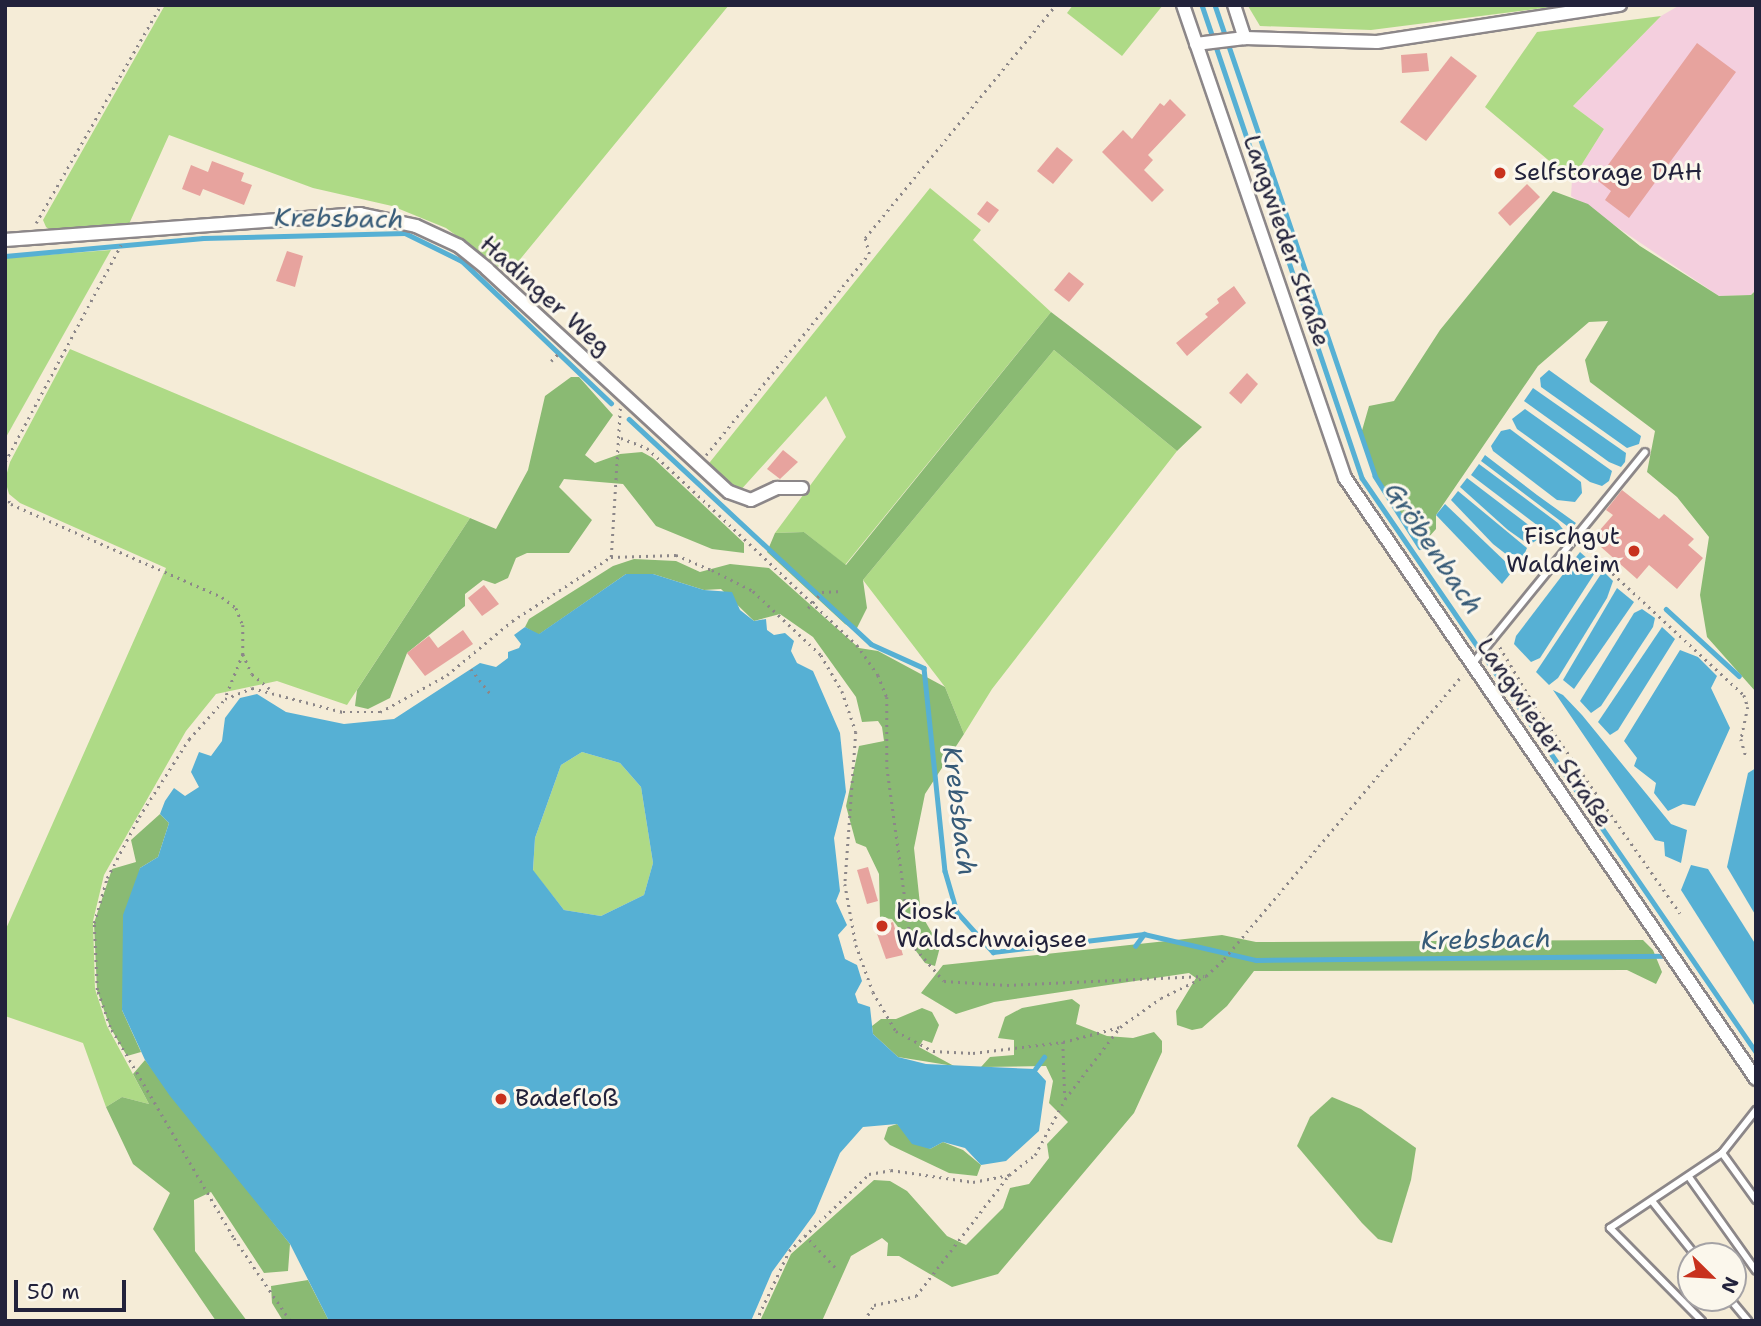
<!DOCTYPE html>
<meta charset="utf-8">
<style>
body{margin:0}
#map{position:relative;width:1761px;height:1326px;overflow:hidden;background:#f5ecd7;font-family:"Shantell Sans",sans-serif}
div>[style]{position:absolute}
.built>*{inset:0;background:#f4cfde}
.green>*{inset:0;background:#aeda86}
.forest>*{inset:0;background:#8aba73}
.water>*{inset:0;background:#56b0d4}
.stream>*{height:4.5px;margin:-2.25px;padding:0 2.25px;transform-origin:2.25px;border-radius:2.25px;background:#56b0d4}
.building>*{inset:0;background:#e7a39e}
.path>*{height:2.5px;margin-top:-1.25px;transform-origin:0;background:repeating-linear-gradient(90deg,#8c8789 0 2px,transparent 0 7px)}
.roads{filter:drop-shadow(2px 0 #8c8789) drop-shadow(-2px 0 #8c8789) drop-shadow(0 2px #8c8789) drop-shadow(0 -2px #8c8789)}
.lane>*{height:6px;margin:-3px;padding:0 3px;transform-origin:3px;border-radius:3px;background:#fff}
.street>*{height:12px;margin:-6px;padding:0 6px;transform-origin:6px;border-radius:6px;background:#fff}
.path-bridge>*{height:2.5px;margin-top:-1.25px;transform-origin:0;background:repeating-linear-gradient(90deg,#8c8789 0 2px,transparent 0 7px)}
.dots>*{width:19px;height:19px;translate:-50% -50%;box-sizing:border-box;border:4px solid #fbf7ec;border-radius:50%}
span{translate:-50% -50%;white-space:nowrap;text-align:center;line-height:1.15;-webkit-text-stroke:6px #fbf7ec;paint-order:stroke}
.poi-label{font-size:24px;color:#22223b}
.left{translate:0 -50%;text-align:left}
.right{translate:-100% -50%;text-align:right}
.street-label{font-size:24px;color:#22223b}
.water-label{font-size:26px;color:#375b78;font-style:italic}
.frame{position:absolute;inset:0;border:7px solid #22223b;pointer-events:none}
.north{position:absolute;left:1677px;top:1242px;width:70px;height:70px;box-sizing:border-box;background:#fbf7ec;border:2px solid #a4a2a5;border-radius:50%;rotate:114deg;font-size:19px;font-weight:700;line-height:28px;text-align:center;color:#22223b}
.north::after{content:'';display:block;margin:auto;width:24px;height:32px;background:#c8321e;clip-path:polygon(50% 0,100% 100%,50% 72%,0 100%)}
.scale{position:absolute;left:14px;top:1280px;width:112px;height:32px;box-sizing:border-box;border:4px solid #22223b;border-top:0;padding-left:9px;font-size:21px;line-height:24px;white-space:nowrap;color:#22223b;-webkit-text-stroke:5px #fbf7ec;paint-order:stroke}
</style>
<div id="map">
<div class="built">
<div style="clip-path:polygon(1680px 5px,1756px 5px,1756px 290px,1751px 295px,1719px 296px,1571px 196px,1572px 180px,1604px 129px,1573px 106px,1661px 16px)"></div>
</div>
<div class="green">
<div style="clip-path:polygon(165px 5px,729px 5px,508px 274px,446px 228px,392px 206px,313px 188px,169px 135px,129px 224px,53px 232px,46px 227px,43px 220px)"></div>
<div style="clip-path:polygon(1073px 5px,1163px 5px,1122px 56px,1067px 13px)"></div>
<div style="clip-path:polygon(1567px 5px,1371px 30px,1260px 26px,1248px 6px)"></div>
<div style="clip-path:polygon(1661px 16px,1573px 106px,1604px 129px,1572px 180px,1485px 107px,1537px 32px)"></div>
<div style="clip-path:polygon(930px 188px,981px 230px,973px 240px,1051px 312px,845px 565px,804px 532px,775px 533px,846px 437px,826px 396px,738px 493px,706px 467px)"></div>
<div style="clip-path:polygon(111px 250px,5px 439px,5px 258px)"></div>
<div style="clip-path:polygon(70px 349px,470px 518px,347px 705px,277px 681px,216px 694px,186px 731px,104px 875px,93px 921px,95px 989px,107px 1026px,149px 1104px,122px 1097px,106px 1107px,83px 1043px,5px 1016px,5px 931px,166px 568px,20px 503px,9px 494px,5px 480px,10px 462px)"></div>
<div style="clip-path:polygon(1054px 350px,1177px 451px,992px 689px,964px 734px,945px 687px,863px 580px)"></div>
<div style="clip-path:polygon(582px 752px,620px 763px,641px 787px,653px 863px,644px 895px,601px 916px,564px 910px,533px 871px,535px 838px,561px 765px)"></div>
</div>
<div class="forest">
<div style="clip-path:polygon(1553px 191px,1588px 204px,1640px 246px,1719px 296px,1751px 295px,1756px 290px,1756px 692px,1707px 637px,1700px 595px,1709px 537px,1677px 497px,1647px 472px,1655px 431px,1590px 382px,1585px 360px,1608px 321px,1589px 322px,1538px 366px,1436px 515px,1436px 529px,1420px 547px,1375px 476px,1361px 434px,1369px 406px,1394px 401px,1440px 330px)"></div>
<div style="clip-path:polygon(1051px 312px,1202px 427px,1177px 451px,1054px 350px,863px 580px,867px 608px,856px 630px,845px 624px,767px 552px,775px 533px,804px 532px,846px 565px)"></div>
<div style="clip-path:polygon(571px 377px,579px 377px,613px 415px,585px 455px,595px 463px,620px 454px,642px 452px,653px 458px,744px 543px,744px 553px,712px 549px,656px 526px,623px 484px,564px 479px,559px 487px,592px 520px,569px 553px,527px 553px,516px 558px,508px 578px,495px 584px,483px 580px,465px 594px,465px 606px,407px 653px,390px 698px,368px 709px,355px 706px,357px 690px,470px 518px,496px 529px,528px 470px,545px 396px)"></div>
<div style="clip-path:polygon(634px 559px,676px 561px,700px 572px,730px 564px,769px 568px,859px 648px,878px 651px,945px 687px,964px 734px,925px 794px,914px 848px,921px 914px,940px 947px,935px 966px,925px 963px,892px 919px,880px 918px,879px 874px,866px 847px,856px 843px,846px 806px,859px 746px,884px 741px,882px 727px,878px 721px,862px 722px,856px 697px,813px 637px,780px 614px,754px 621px,721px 589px,704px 590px,653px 574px,626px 574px,538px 635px,525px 627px,529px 619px,613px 566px)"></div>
<div style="clip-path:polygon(160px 814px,169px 823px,158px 857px,140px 868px,122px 1010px,141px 1052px,127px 1056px,110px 1027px,97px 990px,94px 923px,112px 869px,136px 862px,131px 840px)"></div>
<div style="clip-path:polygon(1222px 935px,1256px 942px,1643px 940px,1653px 950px,1662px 972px,1656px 984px,1627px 970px,1254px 971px,1227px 1006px,1202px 1028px,1192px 1030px,1177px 1025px,1176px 1011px,1196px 978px,1189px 973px,994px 1002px,956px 1014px,921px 993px,943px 965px)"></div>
<div style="clip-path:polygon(1072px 999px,1080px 1005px,1076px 1024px,1107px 1036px,1133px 1038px,1154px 1032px,1162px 1041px,1162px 1052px,1134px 1113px,998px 1274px,952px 1287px,899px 1256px,887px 1256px,888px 1243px,882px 1238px,851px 1256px,822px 1321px,760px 1321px,791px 1254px,874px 1180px,890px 1181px,907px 1191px,947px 1236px,966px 1245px,1003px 1208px,1010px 1188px,1029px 1184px,1049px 1158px,1047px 1144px,1068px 1122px,1049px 1103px,1053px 1081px,1046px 1066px,981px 1067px,990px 1057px,1014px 1055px,1014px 1040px,998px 1038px,1005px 1017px,1022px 1008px)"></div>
<div style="clip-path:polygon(922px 1008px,932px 1012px,939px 1025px,932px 1043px,923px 1040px,919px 1047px,954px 1066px,898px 1057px,873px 1034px,872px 1026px,881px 1019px,896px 1019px)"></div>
<div style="clip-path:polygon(145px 1060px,290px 1244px,288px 1271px,264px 1273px,211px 1192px,194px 1200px,195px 1251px,247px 1321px,216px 1321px,153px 1229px,170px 1193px,133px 1164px,106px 1107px,122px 1097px,149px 1104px,133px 1074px)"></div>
<div style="clip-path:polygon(1332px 1097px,1361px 1109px,1416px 1148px,1411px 1180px,1392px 1243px,1378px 1239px,1362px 1223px,1297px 1146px,1310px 1117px)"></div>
<div style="clip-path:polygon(897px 1124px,930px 1149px,943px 1142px,963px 1150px,981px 1165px,977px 1176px,949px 1173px,890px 1145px,884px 1139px,888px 1127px)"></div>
<div style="clip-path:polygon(308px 1280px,329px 1321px,283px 1321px,272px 1303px,271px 1286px)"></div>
</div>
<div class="water">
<div style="clip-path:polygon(1549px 370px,1641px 436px,1639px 444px,1627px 448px,1541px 387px,1540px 378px)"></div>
<div style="clip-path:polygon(1533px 388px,1626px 453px,1625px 462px,1621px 467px,1609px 462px,1524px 401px)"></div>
<div style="clip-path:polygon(1525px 409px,1612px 471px,1609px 481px,1602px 486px,1590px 482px,1517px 429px,1512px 419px)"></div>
<div style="clip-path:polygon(1510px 429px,1581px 482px,1582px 493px,1575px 502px,1557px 500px,1493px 451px,1491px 446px,1501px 431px)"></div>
<div style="clip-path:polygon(1485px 455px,1537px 495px,1576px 523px,1571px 529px,1481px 461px)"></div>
<div style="clip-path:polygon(1479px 464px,1558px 523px,1566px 533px,1558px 541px,1471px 475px)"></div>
<div style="clip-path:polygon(1467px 478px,1539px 533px,1537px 540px,1529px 545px,1508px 530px,1460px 487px)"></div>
<div style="clip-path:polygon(1458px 491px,1527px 548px,1523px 557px,1516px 562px,1493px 544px,1451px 500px)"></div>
<div style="clip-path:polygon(1445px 504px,1510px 566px,1511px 573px,1502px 584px,1436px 515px)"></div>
<div style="clip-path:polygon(1580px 552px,1598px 568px,1540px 658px,1531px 662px,1514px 644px,1516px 636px)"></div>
<div style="clip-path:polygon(1603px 571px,1613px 581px,1607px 598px,1558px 678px,1549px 685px,1536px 672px)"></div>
<div style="clip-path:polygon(evenodd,626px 574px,653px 574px,704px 590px,732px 592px,740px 610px,754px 621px,766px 619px,767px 630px,774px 635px,785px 633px,794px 641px,791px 651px,797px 663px,813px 671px,840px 733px,846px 792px,834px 838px,840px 891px,836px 901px,847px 925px,838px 935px,845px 959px,857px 965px,862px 981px,855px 994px,858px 1003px,870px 1007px,873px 1034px,898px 1057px,926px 1064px,1035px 1069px,1046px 1081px,1039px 1131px,1006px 1161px,981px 1165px,965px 1148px,943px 1142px,930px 1149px,912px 1144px,897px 1124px,863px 1127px,840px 1153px,815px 1213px,772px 1272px,751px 1321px,329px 1321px,290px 1244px,170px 1096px,145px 1060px,122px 1010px,123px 915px,140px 868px,158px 857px,169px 823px,160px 814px,165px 801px,174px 788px,185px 796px,199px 787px,191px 772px,199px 752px,211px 756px,222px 741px,225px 718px,240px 698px,257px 694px,286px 712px,344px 724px,394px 719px,480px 663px,496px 667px,508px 658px,508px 652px,519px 648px,521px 644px,514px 635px,525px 627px,539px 634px,626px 574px,582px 752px,620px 763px,641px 787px,653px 863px,644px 895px,601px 916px,564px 910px,533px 870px,535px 838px,561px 765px,582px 752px)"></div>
<div style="clip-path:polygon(1617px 588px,1634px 602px,1574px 689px,1563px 680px)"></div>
<div style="clip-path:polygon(1642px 609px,1655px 618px,1653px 627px,1601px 706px,1591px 713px,1580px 701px,1634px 613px)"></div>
<div style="clip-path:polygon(1662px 627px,1675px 639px,1618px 730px,1610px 735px,1598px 722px)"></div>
<div style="clip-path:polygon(1680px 650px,1698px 657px,1717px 676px,1711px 688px,1730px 728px,1695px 806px,1683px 804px,1668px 811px,1654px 793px,1656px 783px,1634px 766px,1637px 758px,1624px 741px)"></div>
<div style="clip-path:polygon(1553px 690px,1563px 695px,1582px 715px,1671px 824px,1687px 830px,1681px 863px,1665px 856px,1664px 842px,1655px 840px)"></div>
<div style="clip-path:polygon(1756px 768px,1756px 916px,1727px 867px,1748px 773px)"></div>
<div style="clip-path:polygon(1691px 865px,1708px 869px,1756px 945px,1756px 1008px,1681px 890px)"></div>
</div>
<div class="stream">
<div style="left:1202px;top:5px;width:499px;rotate:71.3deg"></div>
<div style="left:1362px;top:478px;width:696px;rotate:55.53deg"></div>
<div style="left:1215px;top:5px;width:497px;rotate:71.2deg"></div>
<div style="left:1375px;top:476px;width:84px;rotate:57.6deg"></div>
<div style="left:1420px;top:547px;width:10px;rotate:-45deg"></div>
<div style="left:5px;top:256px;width:199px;rotate:-5.2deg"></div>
<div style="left:203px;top:238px;width:202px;rotate:-1.4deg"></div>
<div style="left:405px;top:233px;width:64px;rotate:26.2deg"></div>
<div style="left:462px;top:261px;width:206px;rotate:43.6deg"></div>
<div style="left:629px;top:419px;width:330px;rotate:42.9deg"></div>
<div style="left:871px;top:644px;width:58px;rotate:24.4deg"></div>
<div style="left:924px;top:668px;width:204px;rotate:84.1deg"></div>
<div style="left:945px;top:871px;width:43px;rotate:73.7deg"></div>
<div style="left:957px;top:912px;width:54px;rotate:48deg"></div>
<div style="left:993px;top:952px;width:152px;rotate:-6.8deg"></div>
<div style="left:1144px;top:934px;width:115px;rotate:13.1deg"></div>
<div style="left:1256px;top:960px;width:408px;rotate:-0.6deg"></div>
<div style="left:1666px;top:609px;width:99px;rotate:42.5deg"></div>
<div style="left:1135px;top:946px;width:15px;rotate:-53deg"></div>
<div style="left:1035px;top:1069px;width:15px;rotate:-53deg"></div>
</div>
<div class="building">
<div style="clip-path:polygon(1697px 43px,1736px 72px,1629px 218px,1605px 200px,1611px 191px,1597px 180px)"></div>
<div style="clip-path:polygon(1427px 53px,1429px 71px,1402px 73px,1401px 55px)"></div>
<div style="clip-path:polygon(1451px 56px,1477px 76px,1426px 141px,1400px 122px)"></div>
<div style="clip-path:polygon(1170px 99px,1186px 115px,1148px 155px,1153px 160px,1144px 170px,1164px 190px,1152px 202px,1102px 152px,1123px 130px,1132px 139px,1160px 103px,1164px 106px)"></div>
<div style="clip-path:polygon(1057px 147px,1073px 160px,1053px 184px,1037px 171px)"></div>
<div style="clip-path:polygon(212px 161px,244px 173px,241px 181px,252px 185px,244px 205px,203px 189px,200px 196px,182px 189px,191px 165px,208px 172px)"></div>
<div style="clip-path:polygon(1527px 184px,1540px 197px,1510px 226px,1498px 213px)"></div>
<div style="clip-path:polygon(987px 201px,999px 210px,989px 223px,977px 214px)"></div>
<div style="clip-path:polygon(287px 251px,303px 256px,295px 287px,276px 281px)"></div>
<div style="clip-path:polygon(1069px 272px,1084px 284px,1069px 302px,1054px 290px)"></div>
<div style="clip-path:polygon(1234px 286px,1246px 303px,1187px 356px,1176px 343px,1208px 317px,1205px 314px,1219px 303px,1217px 299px)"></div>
<div style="clip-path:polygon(1247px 373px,1258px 384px,1241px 404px,1229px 393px)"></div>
<div style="clip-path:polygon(783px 450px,798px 462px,780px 479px,767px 469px)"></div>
<div style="clip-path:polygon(1622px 490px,1659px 519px,1664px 514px,1694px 539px,1688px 545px,1703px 558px,1677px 589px,1649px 565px,1637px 579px,1592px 539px,1613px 515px,1606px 510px)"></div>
<div style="clip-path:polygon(484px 585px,499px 604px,482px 616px,468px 598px)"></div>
<div style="clip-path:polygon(463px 630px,473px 644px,425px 676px,407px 653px,429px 636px,438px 648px)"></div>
<div style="clip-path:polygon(868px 867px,878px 901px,867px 904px,857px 870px)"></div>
<div style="clip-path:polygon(893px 922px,903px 955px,886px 959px,875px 928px)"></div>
</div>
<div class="path">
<div style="left:36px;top:223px;width:251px;rotate:-60.2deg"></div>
<div style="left:551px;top:361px;width:11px;rotate:-45deg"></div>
<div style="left:621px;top:438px;width:28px;rotate:21deg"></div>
<div style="left:647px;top:448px;width:98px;rotate:42.9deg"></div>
<div style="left:719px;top:515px;width:190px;rotate:43.3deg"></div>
<div style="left:857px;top:645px;width:37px;rotate:55deg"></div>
<div style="left:878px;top:675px;width:24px;rotate:68deg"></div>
<div style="left:887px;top:697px;width:70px;rotate:90deg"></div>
<div style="left:887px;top:767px;width:178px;rotate:82.2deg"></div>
<div style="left:911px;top:943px;width:50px;rotate:49deg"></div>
<div style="left:944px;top:981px;width:63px;rotate:3.6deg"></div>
<div style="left:1007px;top:985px;width:197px;rotate:-2.6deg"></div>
<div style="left:706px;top:455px;width:259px;rotate:-51deg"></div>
<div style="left:869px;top:254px;width:16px;rotate:-104deg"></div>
<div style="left:865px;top:238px;width:301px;rotate:-50.7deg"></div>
<div style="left:5px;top:462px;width:246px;rotate:-61.9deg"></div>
<div style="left:5px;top:495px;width:11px;rotate:56deg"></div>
<div style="left:11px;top:504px;width:231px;rotate:23.8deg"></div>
<div style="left:222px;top:597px;width:18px;rotate:38deg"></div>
<div style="left:236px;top:608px;width:18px;rotate:68deg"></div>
<div style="left:243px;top:625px;width:29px;rotate:90deg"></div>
<div style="left:243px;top:654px;width:48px;rotate:111.8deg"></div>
<div style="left:1582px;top:545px;width:221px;rotate:42.8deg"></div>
<div style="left:1744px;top:695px;width:13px;rotate:72deg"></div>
<div style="left:1748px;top:707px;width:33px;rotate:102deg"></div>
<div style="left:1741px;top:739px;width:18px;rotate:74deg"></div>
<div style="left:611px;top:557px;width:149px;rotate:-86.5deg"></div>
<div style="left:822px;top:592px;width:20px;rotate:-3deg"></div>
<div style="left:1500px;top:647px;width:69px;rotate:59.3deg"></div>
<div style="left:1535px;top:706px;width:253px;rotate:55deg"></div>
<div style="left:243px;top:654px;width:22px;rotate:66deg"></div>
<div style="left:252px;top:674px;width:23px;rotate:40deg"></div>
<div style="left:471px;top:669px;width:33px;rotate:52deg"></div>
<div style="left:1063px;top:1042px;width:56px;rotate:88deg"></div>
<div style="left:805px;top:1235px;width:45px;rotate:46.8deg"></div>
<div style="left:290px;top:1321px;width:102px;rotate:-124.2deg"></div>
<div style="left:233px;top:1237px;width:243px;rotate:-120.4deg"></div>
<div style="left:110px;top:1027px;width:39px;rotate:-109deg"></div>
<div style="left:97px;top:990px;width:67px;rotate:-92.6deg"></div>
<div style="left:94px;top:923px;width:47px;rotate:-73.9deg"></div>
<div style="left:107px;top:878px;width:69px;rotate:-62.3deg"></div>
<div style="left:139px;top:817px;width:93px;rotate:-57.3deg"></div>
<div style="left:189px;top:739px;width:54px;rotate:-48deg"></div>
<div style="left:225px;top:699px;width:29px;rotate:-22deg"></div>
<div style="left:252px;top:688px;width:94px;rotate:14.8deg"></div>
<div style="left:343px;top:712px;width:37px"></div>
<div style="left:380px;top:712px;width:77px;rotate:-28.9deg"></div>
<div style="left:447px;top:675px;width:85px;rotate:-39.7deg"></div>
<div style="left:512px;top:621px;width:118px;rotate:-32.9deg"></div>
<div style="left:611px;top:557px;width:65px;rotate:-1.8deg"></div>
<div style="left:676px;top:555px;width:39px;rotate:23deg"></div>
<div style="left:712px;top:570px;width:46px;rotate:27.1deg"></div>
<div style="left:753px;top:591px;width:93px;rotate:43.3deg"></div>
<div style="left:821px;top:655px;width:42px;rotate:59.7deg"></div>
<div style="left:842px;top:691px;width:43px;rotate:71.1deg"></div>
<div style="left:856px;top:732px;width:152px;rotate:94.1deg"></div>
<div style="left:845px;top:884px;width:62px;rotate:79.8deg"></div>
<div style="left:856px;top:945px;width:50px;rotate:70.1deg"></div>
<div style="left:873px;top:992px;width:45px;rotate:59.5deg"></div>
<div style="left:896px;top:1031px;width:42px;rotate:28.4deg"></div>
<div style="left:933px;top:1051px;width:40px;rotate:2.9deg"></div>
<div style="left:973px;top:1053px;width:91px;rotate:-7deg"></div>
<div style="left:1063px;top:1042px;width:59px;rotate:-14.7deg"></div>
<div style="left:756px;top:1321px;width:77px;rotate:-64.8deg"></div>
<div style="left:789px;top:1251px;width:111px;rotate:-43.9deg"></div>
<div style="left:869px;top:1174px;width:22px;rotate:-10deg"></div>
<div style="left:891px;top:1170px;width:83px;rotate:8.3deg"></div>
<div style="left:973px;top:1182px;width:37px;rotate:-11deg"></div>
<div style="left:1009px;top:1175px;width:33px;rotate:-38deg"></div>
<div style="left:1035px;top:1155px;width:64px;rotate:-61.8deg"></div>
<div style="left:1065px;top:1099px;width:91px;rotate:-52.6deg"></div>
<div style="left:1120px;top:1027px;width:50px;rotate:-35.3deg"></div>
<div style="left:1161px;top:998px;width:50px;rotate:-26.1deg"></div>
<div style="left:1206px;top:976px;width:25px;rotate:-43deg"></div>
<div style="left:1224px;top:959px;width:371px;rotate:-50deg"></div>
<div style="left:864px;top:1321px;width:19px;rotate:-58deg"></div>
<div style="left:874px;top:1305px;width:43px;rotate:-12.1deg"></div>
<div style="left:916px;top:1296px;width:153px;rotate:-52.5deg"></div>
</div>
<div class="roads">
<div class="lane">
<div style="left:1473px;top:663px;width:272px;rotate:-50.8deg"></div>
<div style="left:1722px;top:1153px;width:58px;rotate:54.1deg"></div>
<div style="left:1689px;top:1177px;width:115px;rotate:54.5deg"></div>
<div style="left:1652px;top:1201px;width:70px;rotate:51.3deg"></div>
<div style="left:1729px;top:1298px;width:30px;rotate:50deg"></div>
<div style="left:1702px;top:1321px;width:131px;rotate:-134.7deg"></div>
<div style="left:1610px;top:1228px;width:135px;rotate:-33.8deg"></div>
<div style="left:1722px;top:1153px;width:55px;rotate:-51.7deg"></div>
</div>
<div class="street">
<div style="left:1183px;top:5px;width:500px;rotate:71.1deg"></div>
<div style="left:1345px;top:478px;width:728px;rotate:55.63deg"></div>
<div style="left:1234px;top:5px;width:35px;rotate:72deg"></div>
<div style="left:1196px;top:44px;width:49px;rotate:-7deg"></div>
<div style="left:1245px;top:38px;width:132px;rotate:1.7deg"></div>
<div style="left:1377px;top:42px;width:246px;rotate:-8.7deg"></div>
<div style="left:5px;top:240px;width:356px;rotate:-4.2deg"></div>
<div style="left:360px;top:214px;width:57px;rotate:12.1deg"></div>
<div style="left:416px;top:226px;width:47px;rotate:24.9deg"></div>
<div style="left:459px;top:246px;width:36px;rotate:39deg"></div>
<div style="left:487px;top:269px;width:329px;rotate:42.7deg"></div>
<div style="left:729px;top:492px;width:23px;rotate:20deg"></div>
<div style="left:751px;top:500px;width:29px;rotate:-25deg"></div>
<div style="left:777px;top:488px;width:25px"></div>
</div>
</div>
<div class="path-bridge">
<div style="left:808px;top:608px;width:21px;rotate:-49deg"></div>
</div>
<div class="dots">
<div style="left:1500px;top:173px;background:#c8321e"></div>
<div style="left:1634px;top:551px;background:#c8321e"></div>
<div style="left:882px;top:926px;background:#c8321e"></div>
<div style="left:501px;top:1099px;background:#c8321e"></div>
</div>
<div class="poi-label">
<span class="left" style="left:1514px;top:173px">Selfstorage DAH</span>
<span class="right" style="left:1620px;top:551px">Fischgut<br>Waldheim</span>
<span class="left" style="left:896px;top:926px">Kiosk<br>Waldschwaigsee</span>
<span class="left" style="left:515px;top:1099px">Badefloß</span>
</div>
<div class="street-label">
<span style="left:1286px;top:241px;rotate:71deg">Langwieder Straße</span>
<span style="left:545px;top:296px;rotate:42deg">Hadinger Weg</span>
<span style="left:1544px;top:733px;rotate:56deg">Langwieder Straße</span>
</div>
<div class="water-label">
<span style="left:339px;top:218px;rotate:1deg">Krebsbach</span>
<span style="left:1434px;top:548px;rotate:56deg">Gröbenbach</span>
<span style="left:960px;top:811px;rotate:83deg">Krebsbach</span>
<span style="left:1486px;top:939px;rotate:-1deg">Krebsbach</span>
</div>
<div class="frame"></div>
<div class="north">N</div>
<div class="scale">50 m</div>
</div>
